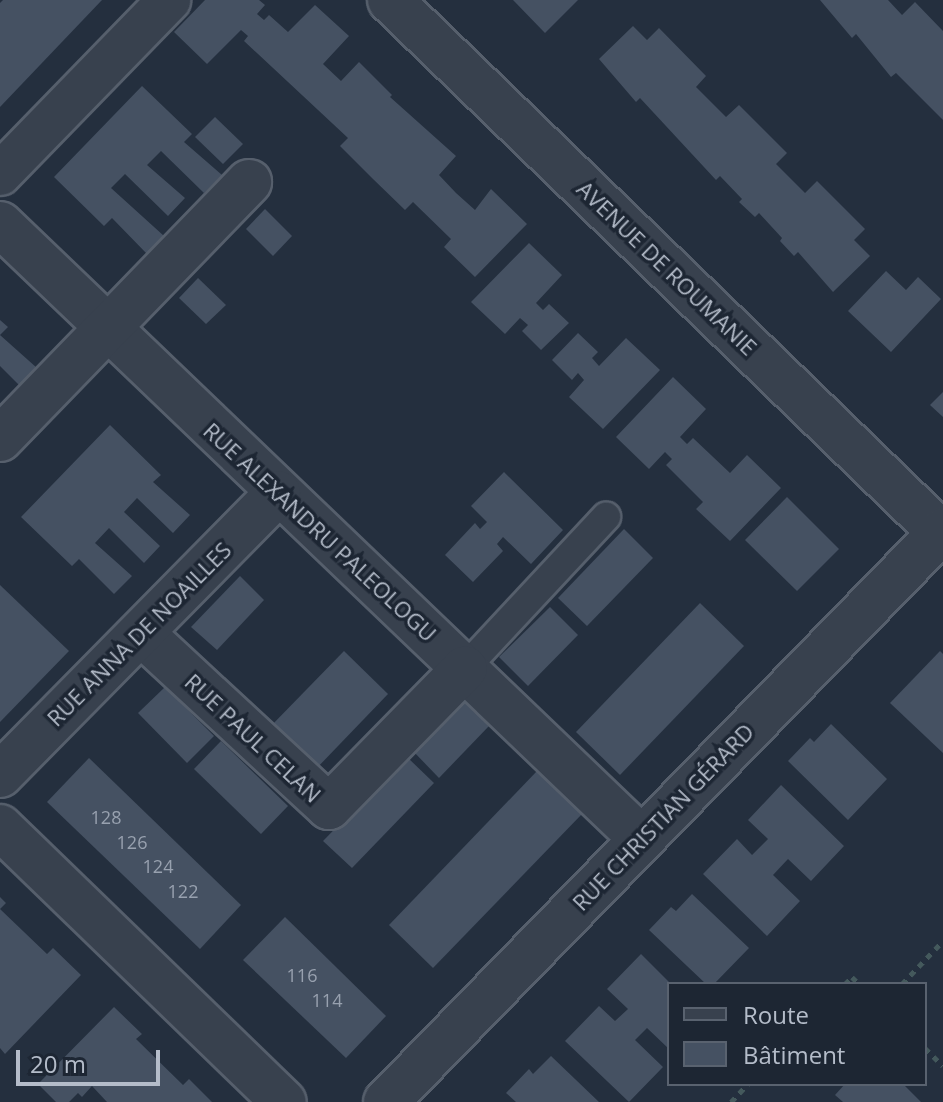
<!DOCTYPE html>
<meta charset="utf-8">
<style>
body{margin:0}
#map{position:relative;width:943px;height:1102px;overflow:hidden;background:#242f3e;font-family:"Open Sans",sans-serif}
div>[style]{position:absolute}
.building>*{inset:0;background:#455162}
.path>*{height:5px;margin-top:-2.5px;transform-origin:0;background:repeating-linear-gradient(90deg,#44595c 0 6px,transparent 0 12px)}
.roads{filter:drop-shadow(2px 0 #565f6c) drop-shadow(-2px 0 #565f6c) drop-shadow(0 2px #565f6c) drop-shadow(0 -2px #565f6c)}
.service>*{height:28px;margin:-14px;padding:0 14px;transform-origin:14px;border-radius:14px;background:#38414e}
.pedestrian>*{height:42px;margin:-21px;padding:0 21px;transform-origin:21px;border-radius:21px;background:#38414e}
.minor>*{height:44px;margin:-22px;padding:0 22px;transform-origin:22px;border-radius:22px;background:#38414e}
span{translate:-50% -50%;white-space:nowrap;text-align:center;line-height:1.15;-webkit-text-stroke:7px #1d2633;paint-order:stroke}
.number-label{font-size:18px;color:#98a1af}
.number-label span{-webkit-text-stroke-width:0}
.street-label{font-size:22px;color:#b4bcc9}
.legend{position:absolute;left:667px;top:982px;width:260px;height:104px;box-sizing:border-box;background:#1d2633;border:2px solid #59626f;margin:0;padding:10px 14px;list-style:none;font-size:24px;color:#b4bcc9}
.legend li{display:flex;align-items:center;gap:16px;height:40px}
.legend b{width:40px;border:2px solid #59626f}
.scale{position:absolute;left:16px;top:1050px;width:144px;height:36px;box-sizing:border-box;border:4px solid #b4bcc9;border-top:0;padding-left:10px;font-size:24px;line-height:28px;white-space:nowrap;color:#b4bcc9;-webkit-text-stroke:6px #1d2633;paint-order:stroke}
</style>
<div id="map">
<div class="building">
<div style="clip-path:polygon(3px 0,102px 0,0 107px,0 3px)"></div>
<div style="clip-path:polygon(205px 0,259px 0,265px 5px,257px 14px,264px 20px,269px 15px,288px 32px,315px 5px,349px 36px,323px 64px,341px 81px,359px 62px,392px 95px,390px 97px,456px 156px,439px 175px,456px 193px,475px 210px,491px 189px,527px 224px,475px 277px,444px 247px,451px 239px,413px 202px,405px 210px,373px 179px,340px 146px,348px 138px,244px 41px,248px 36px,241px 30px,207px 64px,174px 32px)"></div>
<div style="clip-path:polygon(513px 0,578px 0,545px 33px)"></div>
<div style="clip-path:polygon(820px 0,888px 0,902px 15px,915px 2px,943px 31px,943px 120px,896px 73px,891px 77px,856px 34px,852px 38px)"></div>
<div style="clip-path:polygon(633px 26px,647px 40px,659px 28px,706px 76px,696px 87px,726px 117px,739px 105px,787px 153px,776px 164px,805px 193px,817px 181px,865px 229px,854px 240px,870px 256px,833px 292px,798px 252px,794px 256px,780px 241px,782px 238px,759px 213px,755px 217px,739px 202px,742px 199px,720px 176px,716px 180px,640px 98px,636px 102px,599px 59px)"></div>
<div style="clip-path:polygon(142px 86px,192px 134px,184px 142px,222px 175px,204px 193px,161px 151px,147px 165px,185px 198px,168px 216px,125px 174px,111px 188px,164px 236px,147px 254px,112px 218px,104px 226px,54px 177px)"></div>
<div style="clip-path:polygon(215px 117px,243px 144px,223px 164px,195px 137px)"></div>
<div style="clip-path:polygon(265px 209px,292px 236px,273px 256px,246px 229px)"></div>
<div style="clip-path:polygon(529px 243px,562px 275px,536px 303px,543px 310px,549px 304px,569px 323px,541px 350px,522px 331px,528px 325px,520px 318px,505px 334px,471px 302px)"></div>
<div style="clip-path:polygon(886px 271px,906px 290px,918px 277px,941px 299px,891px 352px,848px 311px)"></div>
<div style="clip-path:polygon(198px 278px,226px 305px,206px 324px,179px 298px)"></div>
<div style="clip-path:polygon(0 320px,8px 327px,0 335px,37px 368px,20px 386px,0 366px)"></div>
<div style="clip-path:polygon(578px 333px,598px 352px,592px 358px,599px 366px,626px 338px,660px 370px,603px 429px,569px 397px,584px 380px,578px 373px,572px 380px,552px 360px)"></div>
<div style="clip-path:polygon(673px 377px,706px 409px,680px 437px,687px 444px,693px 438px,730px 473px,747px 455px,781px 488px,730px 541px,696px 509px,703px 502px,666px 465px,672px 459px,665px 452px,649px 469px,616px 437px)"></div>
<div style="clip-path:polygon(943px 392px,943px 417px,930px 405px)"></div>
<div style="clip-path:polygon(110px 425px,161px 475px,153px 482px,190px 515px,173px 533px,137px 498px,124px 512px,160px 546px,144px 563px,109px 528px,95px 543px,132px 576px,114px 594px,79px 559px,72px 566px,21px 517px)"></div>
<div style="clip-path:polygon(504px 472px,563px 530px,531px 564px,503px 537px,497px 544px,503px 551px,473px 582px,445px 555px,475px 523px,480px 529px,487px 522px,471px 506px)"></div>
<div style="clip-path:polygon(787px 497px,839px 549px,797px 591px,745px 540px)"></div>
<div style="clip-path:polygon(624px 529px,653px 558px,587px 626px,558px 598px)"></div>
<div style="clip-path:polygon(240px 576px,264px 600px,217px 650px,191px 627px)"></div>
<div style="clip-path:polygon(0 585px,69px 651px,0 722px)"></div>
<div style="clip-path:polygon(700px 603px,744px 646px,620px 775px,576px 732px)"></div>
<div style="clip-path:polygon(550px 607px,578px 635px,528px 686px,499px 657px)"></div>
<div style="clip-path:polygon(344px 651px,388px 694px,314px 771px,269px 728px)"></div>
<div style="clip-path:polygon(940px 651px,943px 654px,943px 753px,890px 703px)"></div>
<div style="clip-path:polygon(165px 687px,214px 736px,187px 763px,138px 713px)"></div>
<div style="clip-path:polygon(461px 699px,489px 726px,439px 778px,412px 750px)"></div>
<div style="clip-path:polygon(831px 724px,887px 779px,848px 820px,788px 761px,810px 738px,814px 742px)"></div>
<div style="clip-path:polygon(221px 741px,288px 806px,261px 834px,194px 769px)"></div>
<div style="clip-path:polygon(406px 756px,434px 783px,352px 868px,323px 841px)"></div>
<div style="clip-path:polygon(89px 758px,241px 905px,200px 949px,47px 802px)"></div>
<div style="clip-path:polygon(537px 771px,582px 814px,433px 968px,389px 925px)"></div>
<div style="clip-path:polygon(781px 785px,844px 846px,811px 881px,788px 859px,773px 875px,800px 901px,767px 936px,703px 874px,737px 839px,752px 855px,768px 839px,748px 820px)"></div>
<div style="clip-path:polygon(692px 894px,749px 948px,714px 984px,706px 984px,649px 930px,671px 907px,676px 911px)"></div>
<div style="clip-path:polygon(0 897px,6px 903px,0 909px,47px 954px,53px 948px,81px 975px,5px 1054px,0 1048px)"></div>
<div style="clip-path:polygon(285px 917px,386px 1016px,346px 1058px,243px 960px)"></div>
<div style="clip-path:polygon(641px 954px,671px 984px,669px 1049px,647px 1028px,635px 1040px,663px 1067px,629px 1102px,565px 1041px,599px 1006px,615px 1021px,628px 1009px,607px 989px)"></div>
<div style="clip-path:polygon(114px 1007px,142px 1034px,136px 1039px,183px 1085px,189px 1079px,212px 1102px,107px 1102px,92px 1086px,82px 1097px,78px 1093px,69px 1102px,56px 1102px,38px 1084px)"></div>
<div style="clip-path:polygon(551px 1056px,599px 1102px,516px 1102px,506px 1093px,529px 1069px,533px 1074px)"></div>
<div style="clip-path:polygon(845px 1084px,903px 1084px,921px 1102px,843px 1102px,835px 1095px)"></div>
</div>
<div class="path">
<div style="left:845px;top:984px;width:10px;rotate:-45deg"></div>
<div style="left:852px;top:977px;width:10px;rotate:45deg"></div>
<div style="left:902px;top:984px;width:59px;rotate:-46.4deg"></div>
<div style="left:925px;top:1048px;width:25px;rotate:45deg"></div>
<div style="left:731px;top:1102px;width:25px;rotate:-47deg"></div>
</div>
<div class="roads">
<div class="service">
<div style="left:465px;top:668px;width:207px;rotate:-47deg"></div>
</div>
<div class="pedestrian">
<div style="left:0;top:174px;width:243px;rotate:-45.8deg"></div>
</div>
<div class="minor">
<div style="left:390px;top:0;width:769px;rotate:44.05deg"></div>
<div style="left:0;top:224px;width:888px;rotate:43.77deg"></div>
<div style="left:0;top:439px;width:358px;rotate:-45.9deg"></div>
<div style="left:141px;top:633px;width:256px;rotate:42.8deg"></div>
<div style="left:329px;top:807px;width:194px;rotate:-45.6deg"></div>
<div style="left:0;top:775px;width:396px;rotate:-45.4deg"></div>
<div style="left:0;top:827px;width:395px;rotate:44.1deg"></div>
<div style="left:386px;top:1102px;width:798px;rotate:-45.76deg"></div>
</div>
</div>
<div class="number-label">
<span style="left:106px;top:817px">128</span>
<span style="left:132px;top:842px">126</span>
<span style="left:158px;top:866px">124</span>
<span style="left:183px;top:891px">122</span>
<span style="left:302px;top:975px">116</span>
<span style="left:327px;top:1000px">114</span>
</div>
<div class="street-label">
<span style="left:667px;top:268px;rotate:44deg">AVENUE DE ROUMANIE</span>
<span style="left:320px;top:532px;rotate:43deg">RUE ALEXANDRU PALEOLOGU</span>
<span style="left:139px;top:634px;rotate:-45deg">RUE ANNA DE NOAILLES</span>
<span style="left:253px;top:738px;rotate:43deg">RUE PAUL CELAN</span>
<span style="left:663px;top:817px;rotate:-46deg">RUE CHRISTIAN GÉRARD</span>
</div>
<ul class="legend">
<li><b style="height:10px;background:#38414e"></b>Route</li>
<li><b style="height:22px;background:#455162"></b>Bâtiment</li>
</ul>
<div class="scale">20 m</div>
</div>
